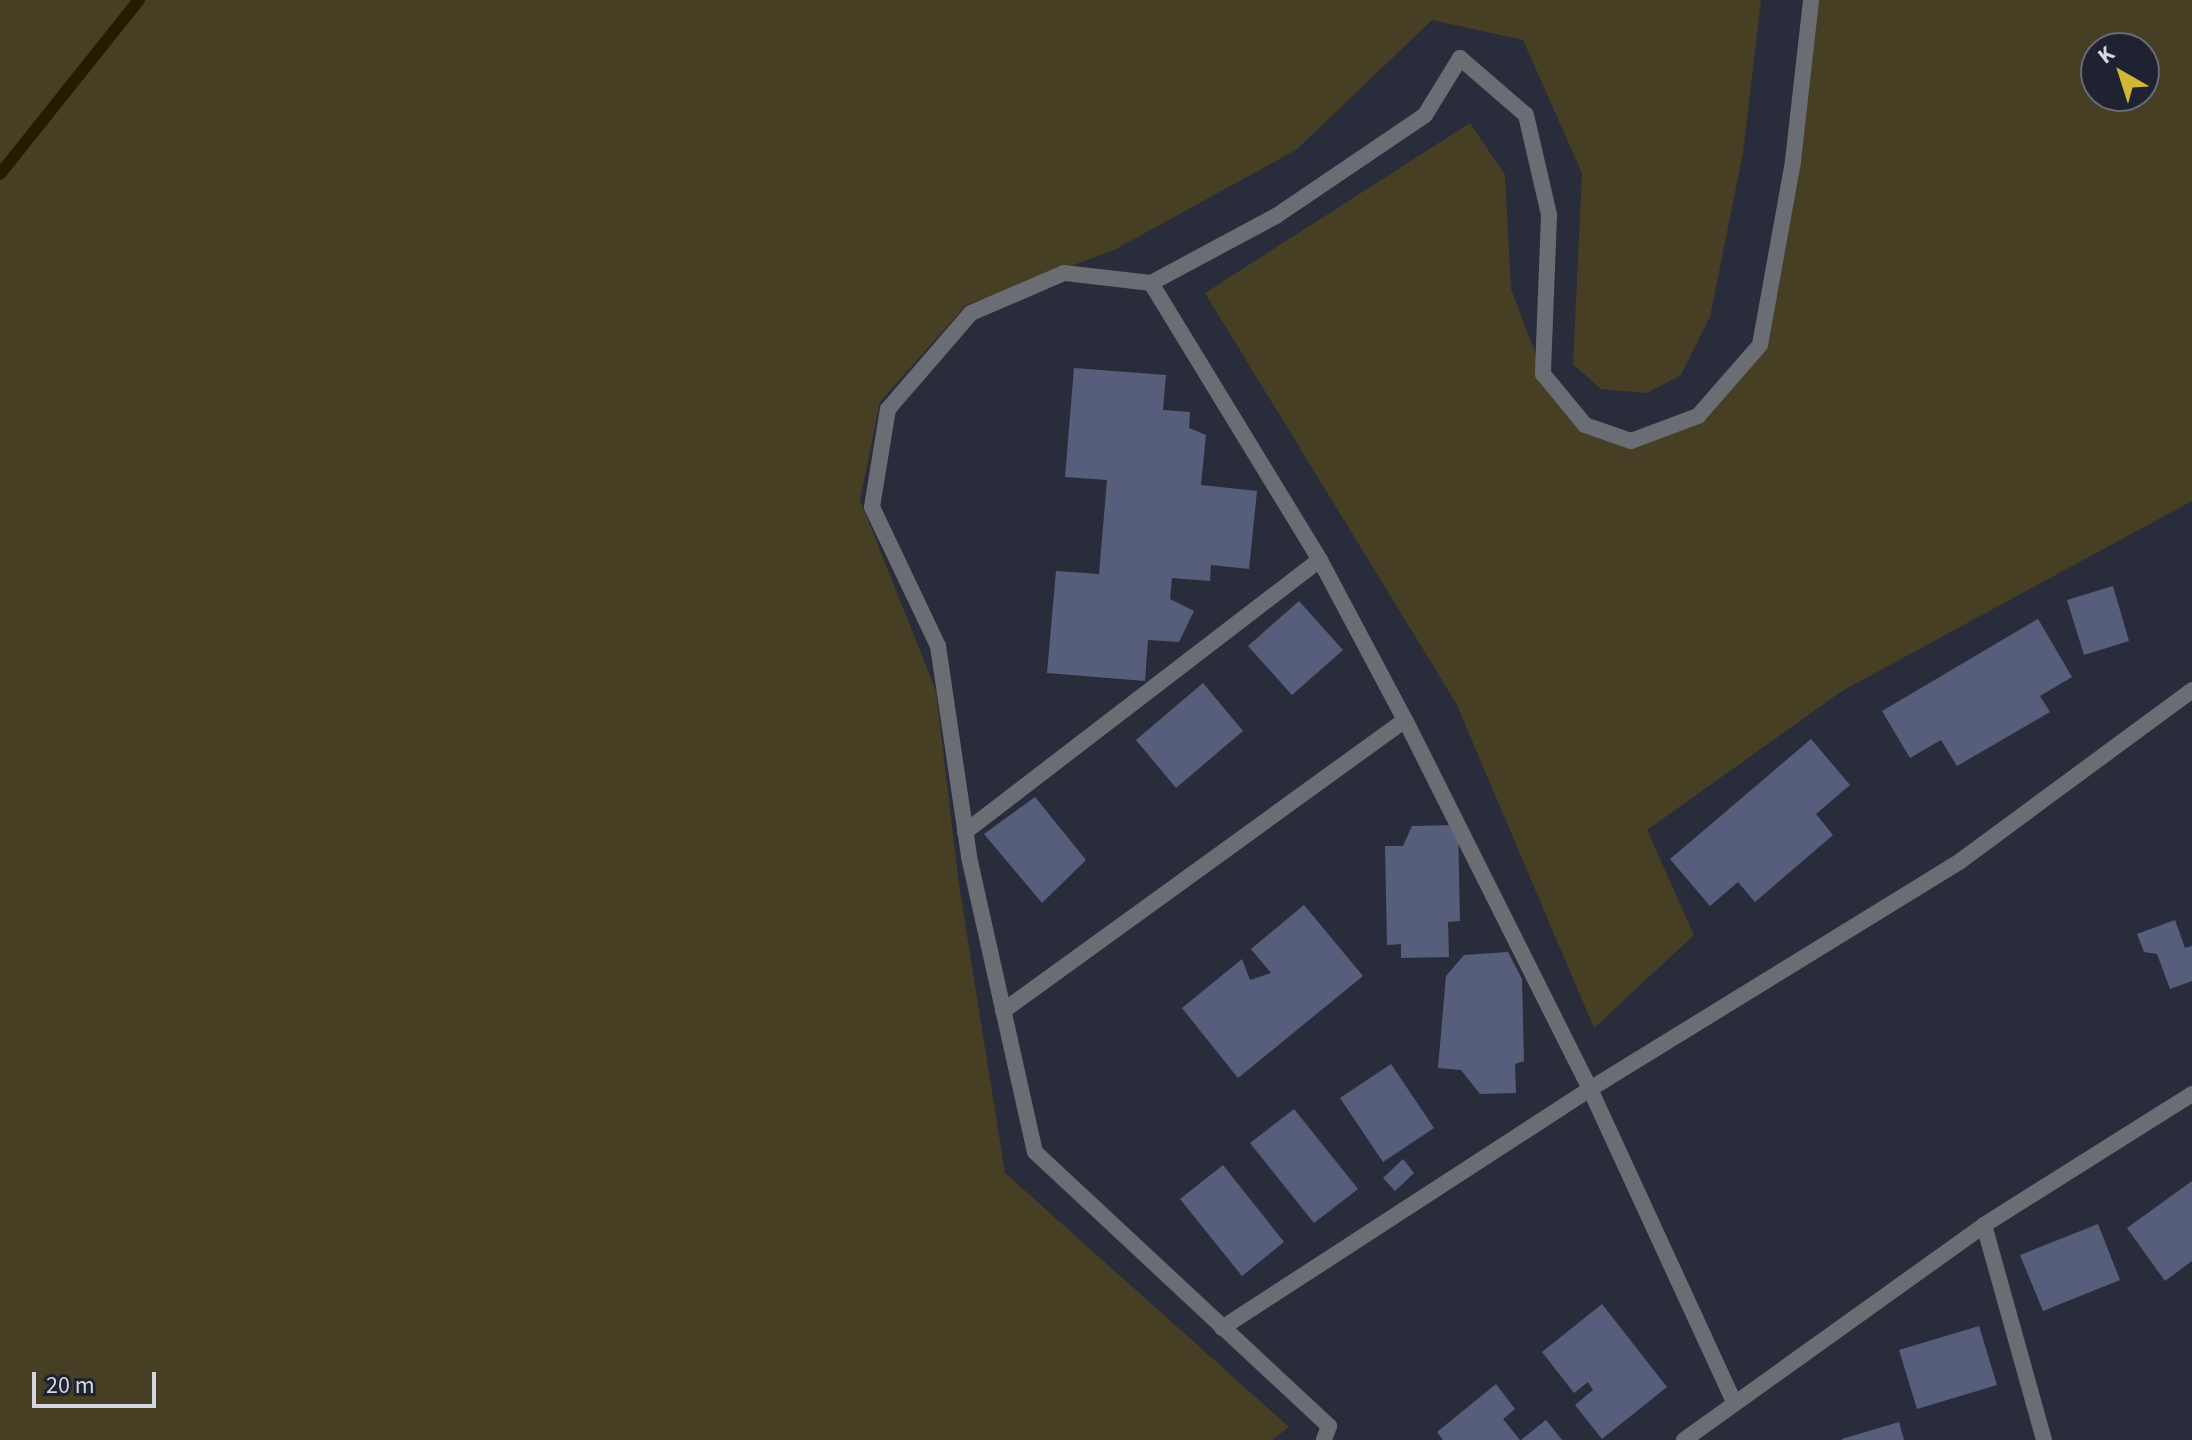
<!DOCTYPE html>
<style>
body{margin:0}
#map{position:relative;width:2192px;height:1440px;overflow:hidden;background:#292d3b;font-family:"Source Sans 3",sans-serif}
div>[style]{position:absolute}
.green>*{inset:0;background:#463f23}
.stream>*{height:12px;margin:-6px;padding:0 6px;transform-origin:6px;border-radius:6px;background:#231c00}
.building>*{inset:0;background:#575e7b}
.service>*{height:16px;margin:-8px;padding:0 8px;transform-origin:8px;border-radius:8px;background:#6b6d75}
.minor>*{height:16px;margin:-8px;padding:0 8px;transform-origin:8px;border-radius:8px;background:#6b6d75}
span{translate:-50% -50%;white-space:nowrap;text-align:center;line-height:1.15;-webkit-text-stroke:8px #1f2331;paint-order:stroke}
.north{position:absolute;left:2080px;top:32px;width:80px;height:80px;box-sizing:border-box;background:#1f2331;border:2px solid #686b78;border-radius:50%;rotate:321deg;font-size:22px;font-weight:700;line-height:32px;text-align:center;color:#d5d8e2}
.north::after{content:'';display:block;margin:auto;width:28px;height:36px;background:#d3b635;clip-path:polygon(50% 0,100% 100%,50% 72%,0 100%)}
.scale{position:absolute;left:32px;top:1372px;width:124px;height:36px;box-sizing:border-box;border:4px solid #d5d8e2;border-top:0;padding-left:10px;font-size:24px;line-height:28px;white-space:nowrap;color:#d5d8e2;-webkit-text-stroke:6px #1f2331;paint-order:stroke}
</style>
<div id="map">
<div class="green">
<div style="clip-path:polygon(0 0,1761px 0,1743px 153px,1710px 317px,1681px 375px,1647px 393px,1601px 389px,1573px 364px,1582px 173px,1523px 40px,1432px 20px,1296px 150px,1114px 250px,966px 305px,880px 402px,860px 500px,936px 691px,959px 885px,1005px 1173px,1289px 1427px,1272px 1440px,0 1440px)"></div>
<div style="clip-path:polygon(evenodd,1811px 0,2192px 0,2192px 501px,1842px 691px,1647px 830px,1694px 935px,1594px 1028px,1456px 703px,1205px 293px,1470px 123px,1505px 175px,1511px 289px,1543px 373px,1585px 425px,1631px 441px,1698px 416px,1760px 345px,1811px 0,2096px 48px,2144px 48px,2144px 96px,2096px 96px,2096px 48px)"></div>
</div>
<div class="stream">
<div style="left:0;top:174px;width:223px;rotate:-51.4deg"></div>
</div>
<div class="building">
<div style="clip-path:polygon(1074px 368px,1166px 375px,1163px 410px,1190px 412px,1189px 428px,1206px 435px,1201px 485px,1257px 491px,1249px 569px,1211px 565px,1210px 581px,1172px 578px,1170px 599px,1194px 611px,1179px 642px,1148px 640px,1145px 681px,1047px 673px,1056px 571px,1099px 574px,1107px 480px,1065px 477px)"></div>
<div style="clip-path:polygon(2113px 586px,2129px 641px,2084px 655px,2067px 600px)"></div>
<div style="clip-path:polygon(1299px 601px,1343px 650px,1292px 695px,1248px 646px)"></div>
<div style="clip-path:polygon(2038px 619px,2072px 677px,2040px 696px,2050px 712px,1957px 766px,1941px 740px,1910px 758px,1882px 711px)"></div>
<div style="clip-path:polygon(1203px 683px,1243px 731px,1176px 788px,1136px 740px)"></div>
<div style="clip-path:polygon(1811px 739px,1850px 785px,1816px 814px,1833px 835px,1755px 902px,1738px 882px,1710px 906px,1670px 859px)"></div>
<div style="clip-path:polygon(1035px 797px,1086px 860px,1042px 903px,984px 834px)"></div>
<div style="clip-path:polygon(1458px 825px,1460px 921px,1448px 922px,1449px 957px,1401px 958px,1401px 944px,1387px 945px,1385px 846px,1403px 846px,1412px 826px)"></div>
<div style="clip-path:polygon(1304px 905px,1363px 976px,1238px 1078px,1182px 1008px,1242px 959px,1250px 980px,1271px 973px,1251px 949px)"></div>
<div style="clip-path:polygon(2175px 920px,2185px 948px,2192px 946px,2192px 981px,2170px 989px,2157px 954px,2144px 952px,2137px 934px)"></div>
<div style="clip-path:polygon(1508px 952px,1522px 979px,1524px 1061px,1515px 1064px,1516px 1093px,1480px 1094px,1461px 1070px,1438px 1068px,1446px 976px,1464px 955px)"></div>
<div style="clip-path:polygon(1391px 1064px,1434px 1128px,1383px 1162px,1340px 1098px)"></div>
<div style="clip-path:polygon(1294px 1109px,1358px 1189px,1314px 1223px,1250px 1143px)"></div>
<div style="clip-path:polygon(1403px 1159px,1414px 1173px,1395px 1191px,1383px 1178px)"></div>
<div style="clip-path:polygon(1223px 1165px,1284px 1242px,1242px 1276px,1180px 1199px)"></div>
<div style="clip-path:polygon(2192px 1181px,2192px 1261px,2165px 1281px,2127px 1228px)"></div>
<div style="clip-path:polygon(2098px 1224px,2120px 1280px,2043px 1311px,2020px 1255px)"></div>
<div style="clip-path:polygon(1602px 1304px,1667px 1387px,1602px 1439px,1575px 1405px,1593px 1390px,1588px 1382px,1574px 1393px,1542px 1352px)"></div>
<div style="clip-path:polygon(1979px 1326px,1997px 1385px,1917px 1409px,1899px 1350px)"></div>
<div style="clip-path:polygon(1496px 1384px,1515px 1409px,1503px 1419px,1520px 1440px,1443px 1440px,1437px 1432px)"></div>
<div style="clip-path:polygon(1546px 1420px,1562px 1440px,1521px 1440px)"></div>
<div style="clip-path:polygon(1899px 1422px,1904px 1440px,1842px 1440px,1842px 1439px)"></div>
</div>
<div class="service">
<div style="left:1151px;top:283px;width:88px;rotate:-173.4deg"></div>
<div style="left:1064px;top:273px;width:101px;rotate:156.7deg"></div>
<div style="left:971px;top:313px;width:127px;rotate:130.8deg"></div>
<div style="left:888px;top:409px;width:99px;rotate:99.3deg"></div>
<div style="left:872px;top:507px;width:154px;rotate:64.6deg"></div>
<div style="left:938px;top:646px;width:213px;rotate:81.6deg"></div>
<div style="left:969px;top:857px;width:302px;rotate:77.4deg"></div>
<div style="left:1035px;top:1152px;width:402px;rotate:43deg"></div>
<div style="left:1329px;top:1426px;width:15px;rotate:110deg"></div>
</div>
<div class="minor">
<div style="left:965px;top:832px;width:447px;rotate:-37.5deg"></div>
<div style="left:1003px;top:1011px;width:496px;rotate:-35.9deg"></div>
<div style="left:1984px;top:1225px;width:223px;rotate:74.4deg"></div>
<div style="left:1222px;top:1328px;width:439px;rotate:-33deg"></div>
<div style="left:1590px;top:1089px;width:433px;rotate:-31.6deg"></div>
<div style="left:1959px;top:862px;width:290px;rotate:-36.4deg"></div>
<div style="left:1734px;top:1402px;width:345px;rotate:-114.7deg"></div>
<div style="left:1590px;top:1089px;width:413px;rotate:-116.6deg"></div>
<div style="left:1405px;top:720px;width:181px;rotate:-118deg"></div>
<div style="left:1320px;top:560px;width:324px;rotate:-121.4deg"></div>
<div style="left:1151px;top:283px;width:142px;rotate:-28.2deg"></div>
<div style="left:1276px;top:216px;width:180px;rotate:-34.1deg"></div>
<div style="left:1425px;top:115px;width:67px;rotate:-58.4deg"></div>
<div style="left:1460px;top:58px;width:87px;rotate:40.8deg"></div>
<div style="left:1526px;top:115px;width:103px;rotate:77deg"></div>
<div style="left:1549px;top:215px;width:159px;rotate:92.2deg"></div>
<div style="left:1543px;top:374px;width:66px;rotate:50.5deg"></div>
<div style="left:1585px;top:425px;width:49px;rotate:19.2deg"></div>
<div style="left:1631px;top:441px;width:72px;rotate:-20.5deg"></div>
<div style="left:1698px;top:416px;width:94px;rotate:-48.9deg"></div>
<div style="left:1760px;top:345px;width:187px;rotate:-79.8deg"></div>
<div style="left:1793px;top:161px;width:162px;rotate:-83.6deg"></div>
<div style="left:1684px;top:1440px;width:369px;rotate:-35.6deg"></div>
<div style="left:1984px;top:1225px;width:246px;rotate:-32.2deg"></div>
</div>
<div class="north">K</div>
<div class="scale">20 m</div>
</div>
